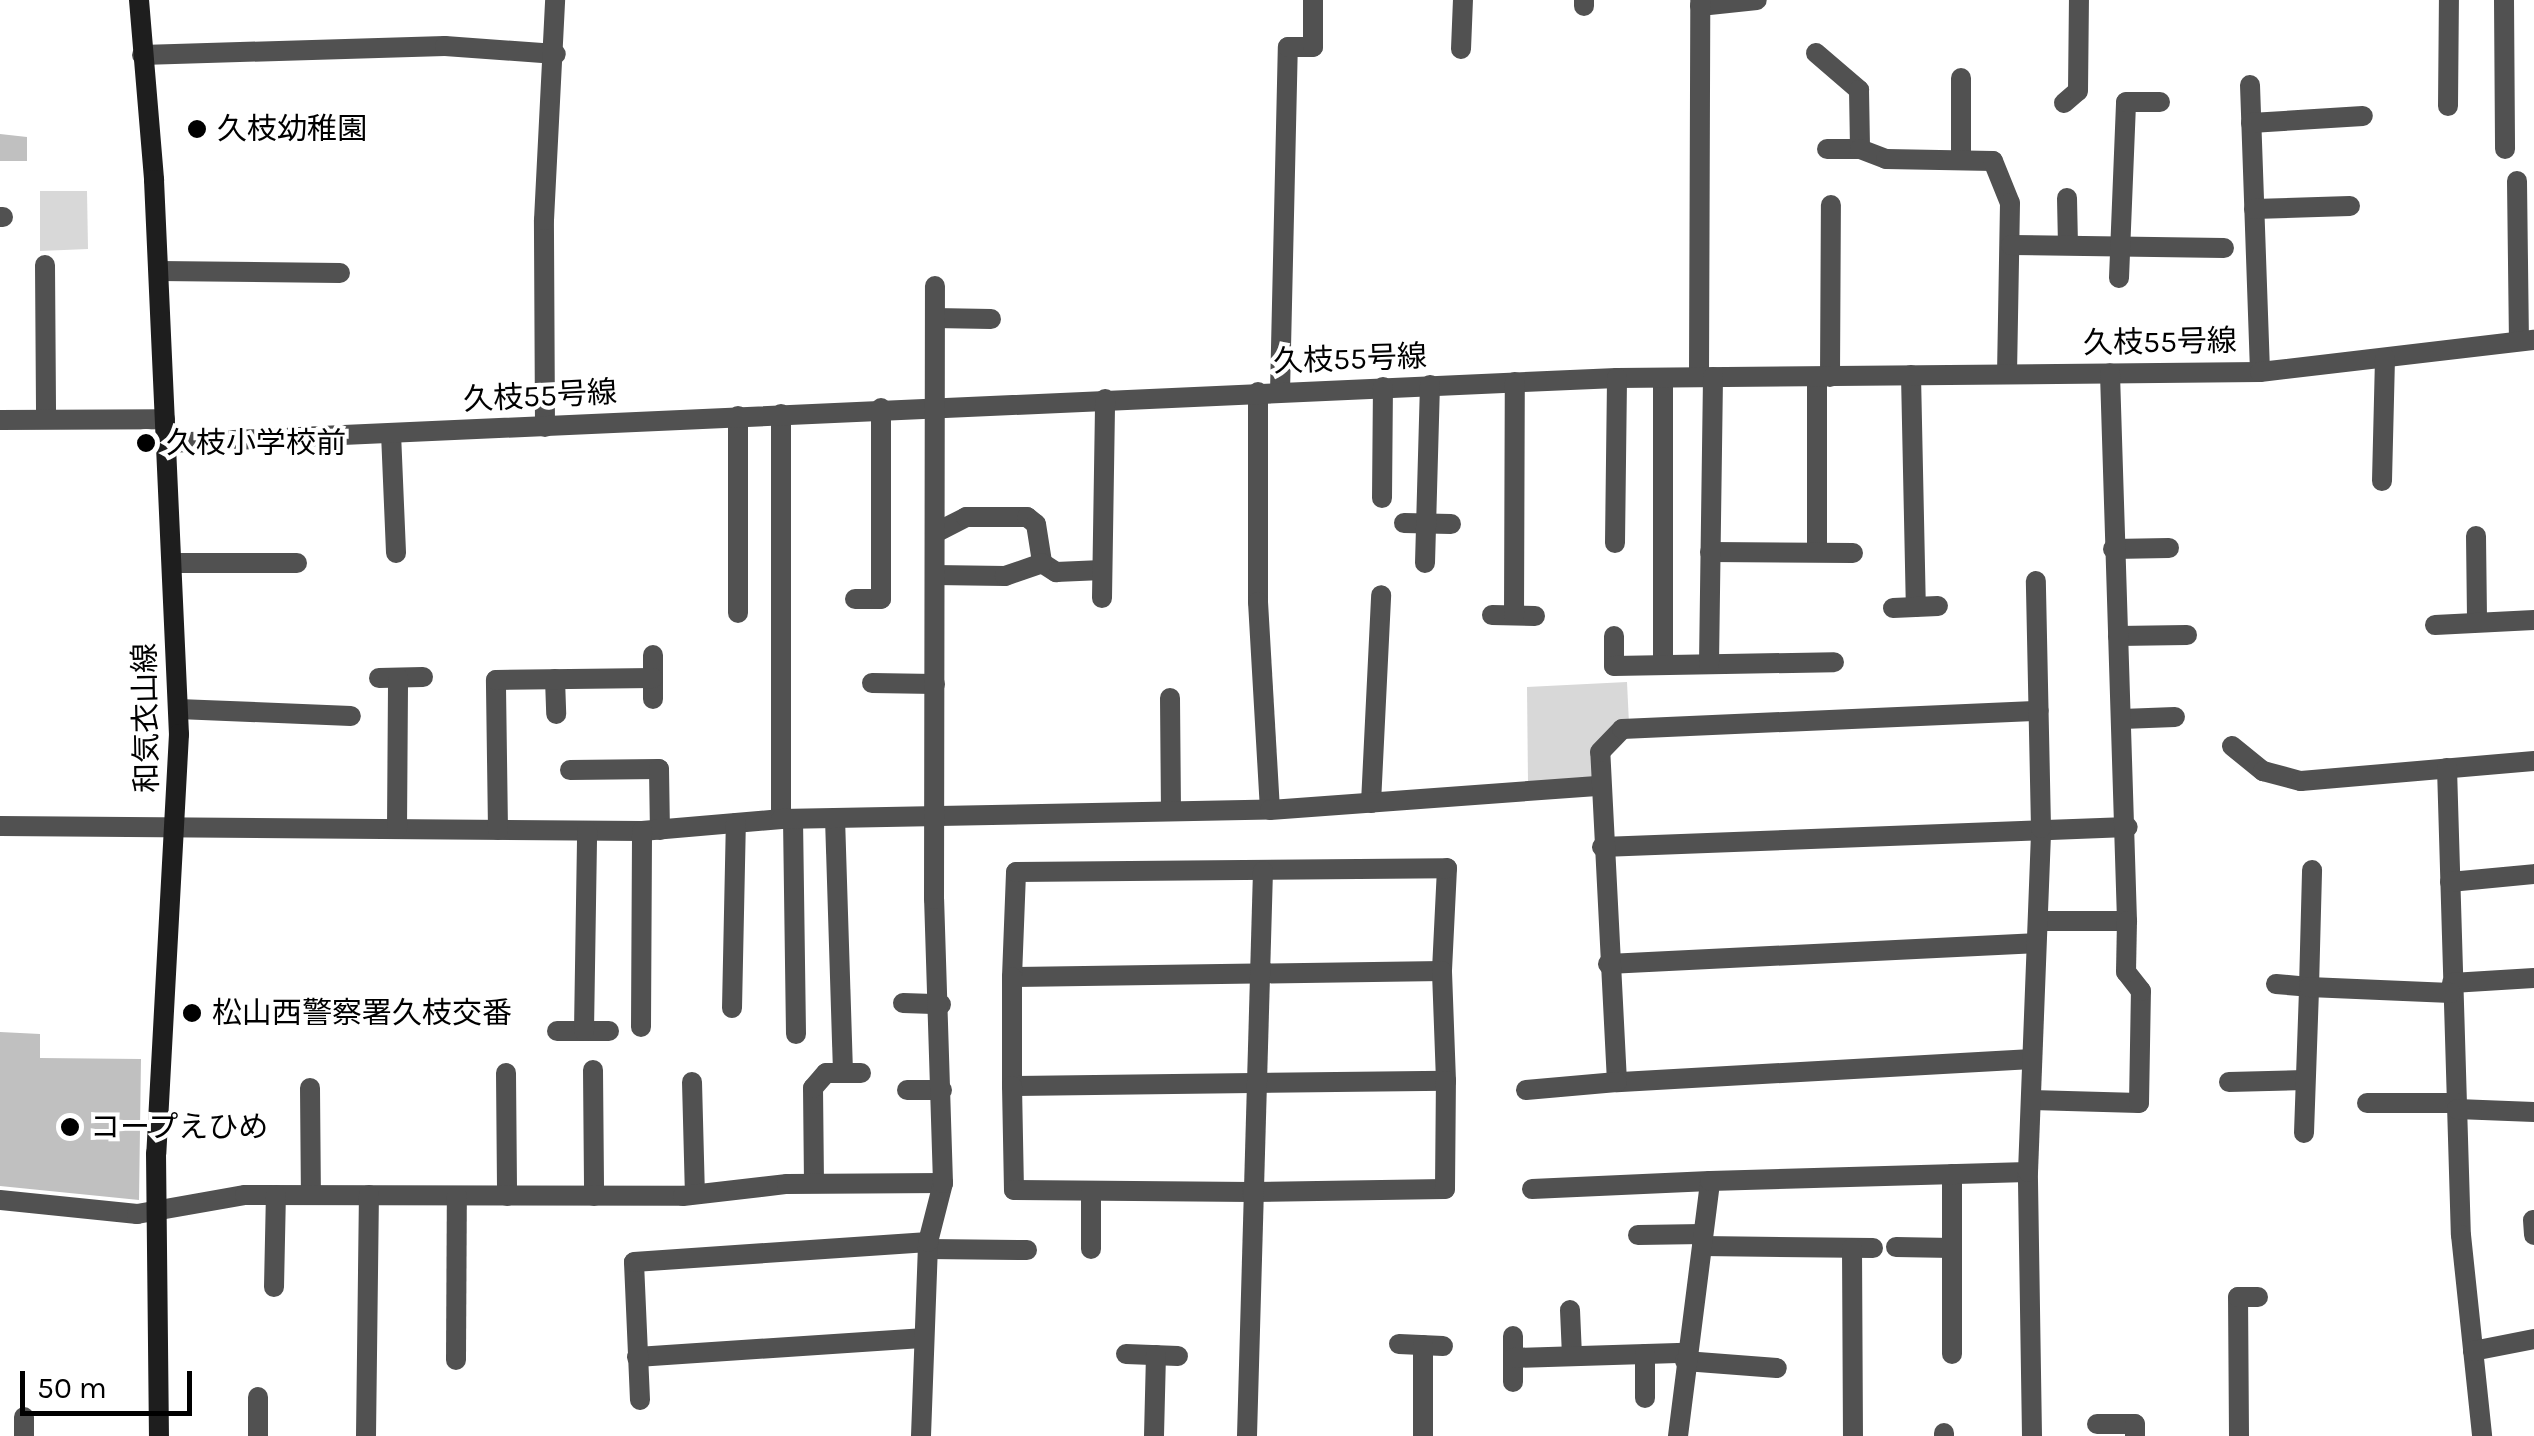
<!DOCTYPE html>
<meta charset="utf-8">
<style>
body{margin:0}
#map{position:relative;width:2534px;height:1436px;overflow:hidden;background:#fff;font-family:Karla,"Noto Sans JP",sans-serif}
div>[style]{position:absolute}
.green>*{inset:0;background:#d8d8d8}
.building>*{inset:0;background:#c0c0c0}
.street>*{height:20px;margin:-10px;padding:0 10px;transform-origin:10px;border-radius:10px;background:#515151}
.secondary>*{height:20px;margin:-10px;padding:0 10px;transform-origin:10px;border-radius:10px;background:#1e1e1e}
.dots>*{width:28px;height:28px;translate:-50% -50%;box-sizing:border-box;border:5px solid #fff;border-radius:50%}
span{translate:-50% -50%;white-space:nowrap;text-align:center;line-height:1.15;-webkit-text-stroke:8px #fff;paint-order:stroke}
.poi-label{font-size:30px;color:#000}
.left{translate:0 -50%;text-align:left}
.street-label{font-size:30px;color:#000}
.scale{position:absolute;left:20px;top:1371px;width:172px;height:45px;box-sizing:border-box;border:5px solid #000;border-top:0;padding-left:12px;font-size:30px;line-height:35px;white-space:nowrap;color:#000;-webkit-text-stroke:8px #fff;paint-order:stroke}
</style>
<div id="map">
<div class="green">
<div style="clip-path:polygon(40px 191px,87px 191px,88px 249px,40px 251px)"></div>
<div style="clip-path:polygon(1627px 682px,1629px 724px,1594px 777px,1528px 782px,1527px 687px)"></div>
</div>
<div class="building">
<div style="clip-path:polygon(0 134px,27px 137px,27px 161px,0 161px)"></div>
<div style="clip-path:polygon(0 1032px,40px 1034px,40px 1058px,141px 1059px,139px 1200px,0 1186px)"></div>
</div>
<div class="street">
<div style="left:2504px;top:0;width:149px;rotate:89.6deg"></div>
<div style="left:1584px;top:6px;width:6px;rotate:-90deg"></div>
<div style="left:1700px;top:6px;width:57px;rotate:-6deg"></div>
<div style="left:1461px;top:49px;width:49px;rotate:-87.7deg"></div>
<div style="left:1816px;top:53px;width:57px;rotate:40.7deg"></div>
<div style="left:1859px;top:90px;width:59px;rotate:89deg"></div>
<div style="left:142px;top:55px;width:303px;rotate:-1.7deg"></div>
<div style="left:445px;top:46px;width:111px;rotate:4.1deg"></div>
<div style="left:1961px;top:78px;width:80px;rotate:90deg"></div>
<div style="left:2250px;top:85px;width:287px;rotate:88deg"></div>
<div style="left:2064px;top:103px;width:18px;rotate:-41deg"></div>
<div style="left:2078px;top:91px;width:91px;rotate:-89.4deg"></div>
<div style="left:2448px;top:106px;width:106px;rotate:-89.5deg"></div>
<div style="left:2251px;top:123px;width:112px;rotate:-3.6deg"></div>
<div style="left:1827px;top:149px;width:33px"></div>
<div style="left:1860px;top:149px;width:28px;rotate:21deg"></div>
<div style="left:1886px;top:159px;width:107px;rotate:1.1deg"></div>
<div style="left:1993px;top:161px;width:45px;rotate:68deg"></div>
<div style="left:2010px;top:203px;width:171px;rotate:91deg"></div>
<div style="left:2517px;top:181px;width:160px;rotate:89.3deg"></div>
<div style="left:2067px;top:198px;width:47px;rotate:88.8deg"></div>
<div style="left:2254px;top:209px;width:96px;rotate:-1.8deg"></div>
<div style="left:0;top:217px;width:3px"></div>
<div style="left:2011px;top:245px;width:213px;rotate:0.8deg"></div>
<div style="left:45px;top:265px;width:154px;rotate:89.6deg"></div>
<div style="left:159px;top:271px;width:181px;rotate:0.6deg"></div>
<div style="left:2119px;top:278px;width:176px;rotate:-87.7deg"></div>
<div style="left:2126px;top:102px;width:34px"></div>
<div style="left:935px;top:318px;width:56px;rotate:1deg"></div>
<div style="left:1911px;top:375px;width:232px;rotate:88.8deg"></div>
<div style="left:1699px;top:377px;width:377px;rotate:-89.8deg"></div>
<div style="left:1817px;top:377px;width:175px;rotate:90deg"></div>
<div style="left:1830px;top:377px;width:172px;rotate:-89.7deg"></div>
<div style="left:1663px;top:379px;width:285px;rotate:90deg"></div>
<div style="left:1258px;top:392px;width:210px;rotate:90deg"></div>
<div style="left:1258px;top:602px;width:208px;rotate:86.7deg"></div>
<div style="left:1280px;top:392px;width:345px;rotate:-88.7deg"></div>
<div style="left:1288px;top:47px;width:25px"></div>
<div style="left:1313px;top:47px;width:47px;rotate:-90deg"></div>
<div style="left:781px;top:414px;width:405px;rotate:90deg"></div>
<div style="left:738px;top:416px;width:197px;rotate:90deg"></div>
<div style="left:0;top:420px;width:165px;rotate:-0.3deg"></div>
<div style="left:545px;top:427px;width:207px;rotate:-90.3deg"></div>
<div style="left:544px;top:220px;width:220px;rotate:-87.1deg"></div>
<div style="left:391px;top:433px;width:120px;rotate:87.6deg"></div>
<div style="left:167px;top:443px;width:1451px;rotate:-2.57deg"></div>
<div style="left:1617px;top:378px;width:643px;rotate:-0.53deg"></div>
<div style="left:2260px;top:372px;width:276px;rotate:-6.7deg"></div>
<div style="left:2382px;top:481px;width:123px;rotate:-88.6deg"></div>
<div style="left:1382px;top:498px;width:111px;rotate:-89.5deg"></div>
<div style="left:1404px;top:523px;width:47px;rotate:1.2deg"></div>
<div style="left:935px;top:533px;width:35px;rotate:-27deg"></div>
<div style="left:966px;top:517px;width:61px"></div>
<div style="left:1027px;top:517px;width:11px;rotate:38deg"></div>
<div style="left:1036px;top:524px;width:39px;rotate:81deg"></div>
<div style="left:1042px;top:563px;width:17px;rotate:33deg"></div>
<div style="left:1056px;top:572px;width:46px;rotate:-2.5deg"></div>
<div style="left:2476px;top:536px;width:85px;rotate:89.3deg"></div>
<div style="left:1615px;top:543px;width:165px;rotate:-89.3deg"></div>
<div style="left:2113px;top:549px;width:56px;rotate:-1deg"></div>
<div style="left:1710px;top:552px;width:143px;rotate:0.4deg"></div>
<div style="left:172px;top:563px;width:125px"></div>
<div style="left:1425px;top:563px;width:178px;rotate:-88.4deg"></div>
<div style="left:935px;top:575px;width:70px;rotate:0.8deg"></div>
<div style="left:1005px;top:576px;width:39px;rotate:-19deg"></div>
<div style="left:1102px;top:598px;width:199px;rotate:-89.1deg"></div>
<div style="left:855px;top:599px;width:26px"></div>
<div style="left:881px;top:599px;width:191px;rotate:-90deg"></div>
<div style="left:1893px;top:608px;width:45px;rotate:-2.5deg"></div>
<div style="left:1492px;top:615px;width:43px;rotate:1.3deg"></div>
<div style="left:1514px;top:615px;width:233px;rotate:-89.8deg"></div>
<div style="left:2435px;top:625px;width:99px;rotate:-2.9deg"></div>
<div style="left:1614px;top:636px;width:30px;rotate:90deg"></div>
<div style="left:1614px;top:666px;width:220px;rotate:-1deg"></div>
<div style="left:2118px;top:636px;width:69px;rotate:-0.8deg"></div>
<div style="left:653px;top:655px;width:44px;rotate:90deg"></div>
<div style="left:1709px;top:664px;width:287px;rotate:-89.2deg"></div>
<div style="left:379px;top:678px;width:44px;rotate:-1.3deg"></div>
<div style="left:555px;top:679px;width:35px;rotate:88deg"></div>
<div style="left:872px;top:683px;width:63px;rotate:0.9deg"></div>
<div style="left:1170px;top:698px;width:113px;rotate:89.5deg"></div>
<div style="left:178px;top:709px;width:173px;rotate:2.3deg"></div>
<div style="left:2122px;top:719px;width:53px;rotate:-2.2deg"></div>
<div style="left:2232px;top:746px;width:40px;rotate:39deg"></div>
<div style="left:2263px;top:771px;width:39px;rotate:15deg"></div>
<div style="left:2301px;top:781px;width:234px;rotate:-4.9deg"></div>
<div style="left:2447px;top:768px;width:467px;rotate:88.3deg"></div>
<div style="left:2461px;top:1235px;width:202px;rotate:84deg"></div>
<div style="left:570px;top:770px;width:89px;rotate:-0.6deg"></div>
<div style="left:659px;top:769px;width:61px;rotate:89.1deg"></div>
<div style="left:1371px;top:803px;width:208px;rotate:-87.2deg"></div>
<div style="left:835px;top:818px;width:255px;rotate:88.2deg"></div>
<div style="left:793px;top:819px;width:215px;rotate:89.2deg"></div>
<div style="left:0;top:826px;width:642px;rotate:0.45deg"></div>
<div style="left:642px;top:831px;width:140px;rotate:-4.9deg"></div>
<div style="left:781px;top:819px;width:489px;rotate:-1.1deg"></div>
<div style="left:1270px;top:810px;width:331px;rotate:-4.2deg"></div>
<div style="left:397px;top:829px;width:151px;rotate:-89.6deg"></div>
<div style="left:498px;top:830px;width:150px;rotate:-90.8deg"></div>
<div style="left:496px;top:680px;width:157px;rotate:-0.7deg"></div>
<div style="left:1602px;top:847px;width:526px;rotate:-2.18deg"></div>
<div style="left:1447px;top:868px;width:103px;rotate:92.8deg"></div>
<div style="left:1442px;top:971px;width:430px;rotate:179.2deg"></div>
<div style="left:1012px;top:977px;width:105px;rotate:-87.8deg"></div>
<div style="left:1016px;top:872px;width:431px;rotate:-0.5deg"></div>
<div style="left:2450px;top:882px;width:84px;rotate:-5.4deg"></div>
<div style="left:2040px;top:921px;width:87px"></div>
<div style="left:2127px;top:921px;width:548px;rotate:-91.78deg"></div>
<div style="left:1608px;top:964px;width:426px;rotate:-2.8deg"></div>
<div style="left:1012px;top:977px;width:109px;rotate:90deg"></div>
<div style="left:1012px;top:1086px;width:434px;rotate:-0.7deg"></div>
<div style="left:1446px;top:1081px;width:110px;rotate:-92.1deg"></div>
<div style="left:2452px;top:983px;width:82px;rotate:-3.5deg"></div>
<div style="left:2276px;top:984px;width:33px;rotate:5deg"></div>
<div style="left:2309px;top:987px;width:117px;rotate:-88.5deg"></div>
<div style="left:903px;top:1003px;width:38px;rotate:2deg"></div>
<div style="left:732px;top:1008px;width:185px;rotate:-88.8deg"></div>
<div style="left:641px;top:1027px;width:196px;rotate:-89.7deg"></div>
<div style="left:557px;top:1031px;width:52px"></div>
<div style="left:584px;top:1031px;width:200px;rotate:-89.1deg"></div>
<div style="left:2032px;top:1059px;width:416px;rotate:176.8deg"></div>
<div style="left:1617px;top:1082px;width:330px;rotate:-92.9deg"></div>
<div style="left:1600px;top:752px;width:32px;rotate:-46deg"></div>
<div style="left:1622px;top:729px;width:417px;rotate:-2.5deg"></div>
<div style="left:593px;top:1070px;width:126px;rotate:89.5deg"></div>
<div style="left:506px;top:1073px;width:123px;rotate:89.5deg"></div>
<div style="left:692px;top:1082px;width:112px;rotate:88.5deg"></div>
<div style="left:2229px;top:1082px;width:76px;rotate:-1.5deg"></div>
<div style="left:1012px;top:1086px;width:104px;rotate:88.9deg"></div>
<div style="left:1014px;top:1190px;width:238px;rotate:0.5deg"></div>
<div style="left:1252px;top:1192px;width:193px;rotate:-0.9deg"></div>
<div style="left:1445px;top:1189px;width:108px;rotate:-89.5deg"></div>
<div style="left:310px;top:1088px;width:107px;rotate:89.5deg"></div>
<div style="left:907px;top:1090px;width:35px"></div>
<div style="left:1526px;top:1090px;width:91px;rotate:-5deg"></div>
<div style="left:2031px;top:1100px;width:108px;rotate:1.6deg"></div>
<div style="left:2139px;top:1103px;width:112px;rotate:-89deg"></div>
<div style="left:2141px;top:991px;width:24px;rotate:-128deg"></div>
<div style="left:2126px;top:972px;width:51px;rotate:-88.9deg"></div>
<div style="left:2367px;top:1103px;width:89px"></div>
<div style="left:2457px;top:1109px;width:77px;rotate:2.2deg"></div>
<div style="left:2304px;top:1133px;width:146px;rotate:-88deg"></div>
<div style="left:2309px;top:987px;width:142px;rotate:2.4deg"></div>
<div style="left:814px;top:1183px;width:95px;rotate:-90.6deg"></div>
<div style="left:813px;top:1088px;width:20px;rotate:-49deg"></div>
<div style="left:826px;top:1073px;width:35px"></div>
<div style="left:1532px;top:1189px;width:178px;rotate:-2.6deg"></div>
<div style="left:0;top:1200px;width:138px;rotate:5.8deg"></div>
<div style="left:137px;top:1214px;width:110px;rotate:-10deg"></div>
<div style="left:245px;top:1195px;width:438px;rotate:0.1deg"></div>
<div style="left:683px;top:1196px;width:105px;rotate:-6.6deg"></div>
<div style="left:787px;top:1184px;width:156px;rotate:-0.4deg"></div>
<div style="left:2533px;top:1220px;width:15px;rotate:86deg"></div>
<div style="left:1638px;top:1235px;width:65px;rotate:-0.9deg"></div>
<div style="left:1702px;top:1246px;width:171px;rotate:0.7deg"></div>
<div style="left:1896px;top:1247px;width:56px;rotate:1deg"></div>
<div style="left:1852px;top:1248px;width:188px;rotate:89.7deg"></div>
<div style="left:928px;top:1249px;width:99px;rotate:0.6deg"></div>
<div style="left:1091px;top:1249px;width:58px;rotate:-90deg"></div>
<div style="left:274px;top:1287px;width:92px;rotate:-88.8deg"></div>
<div style="left:1570px;top:1310px;width:46px;rotate:87.5deg"></div>
<div style="left:1513px;top:1336px;width:46px;rotate:90deg"></div>
<div style="left:1399px;top:1344px;width:44px;rotate:2.6deg"></div>
<div style="left:1423px;top:1345px;width:91px;rotate:90deg"></div>
<div style="left:2473px;top:1351px;width:62px;rotate:-11.1deg"></div>
<div style="left:1126px;top:1354px;width:52px;rotate:2.2deg"></div>
<div style="left:1952px;top:1354px;width:180px;rotate:-90deg"></div>
<div style="left:637px;top:1357px;width:285px;rotate:-3.8deg"></div>
<div style="left:1513px;top:1358px;width:173px;rotate:-1.7deg"></div>
<div style="left:456px;top:1360px;width:164px;rotate:-89.7deg"></div>
<div style="left:1685px;top:1361px;width:92px;rotate:4.4deg"></div>
<div style="left:258px;top:1397px;width:39px;rotate:90deg"></div>
<div style="left:1645px;top:1398px;width:44px;rotate:-90deg"></div>
<div style="left:640px;top:1400px;width:138px;rotate:-92.5deg"></div>
<div style="left:634px;top:1262px;width:295px;rotate:-3.9deg"></div>
<div style="left:2097px;top:1424px;width:38px"></div>
<div style="left:2135px;top:1424px;width:12px;rotate:90deg"></div>
<div style="left:24px;top:1436px;width:19px;rotate:-90deg"></div>
<div style="left:366px;top:1436px;width:241px;rotate:-89.3deg"></div>
<div style="left:921px;top:1436px;width:194px;rotate:-87.9deg"></div>
<div style="left:928px;top:1242px;width:61px;rotate:-75.7deg"></div>
<div style="left:943px;top:1183px;width:284px;rotate:-91.8deg"></div>
<div style="left:934px;top:899px;width:613px;rotate:-89.91deg"></div>
<div style="left:1154px;top:1436px;width:81px;rotate:-88.6deg"></div>
<div style="left:1247px;top:1436px;width:565px;rotate:-88.38deg"></div>
<div style="left:1678px;top:1436px;width:257px;rotate:-82.8deg"></div>
<div style="left:1710px;top:1181px;width:318px;rotate:-1.6deg"></div>
<div style="left:1944px;top:1436px;width:3px;rotate:-90deg"></div>
<div style="left:2032px;top:1436px;width:264px;rotate:-90.9deg"></div>
<div style="left:2028px;top:1172px;width:344px;rotate:-87.8deg"></div>
<div style="left:2041px;top:828px;width:247px;rotate:-91.2deg"></div>
<div style="left:2239px;top:1436px;width:139px;rotate:-90.4deg"></div>
<div style="left:2238px;top:1297px;width:20px"></div>
</div>
<div class="secondary">
<div style="left:139px;top:0;width:181px;rotate:85.2deg"></div>
<div style="left:154px;top:180px;width:555px;rotate:87.42deg"></div>
<div style="left:179px;top:734px;width:420px;rotate:93.1deg"></div>
<div style="left:156px;top:1153px;width:283px;rotate:89.4deg"></div>
</div>
<div class="dots">
<div style="left:197px;top:129px;background:#000"></div>
<div style="left:146px;top:443px;background:#000"></div>
<div style="left:192px;top:1013px;background:#000"></div>
<div style="left:70px;top:1127px;background:#000"></div>
</div>
<div class="poi-label">
<span class="left" style="left:217px;top:129px">久枝幼稚園</span>
<span class="left" style="left:166px;top:443px">久枝小学校前</span>
<span class="left" style="left:212px;top:1013px">松山西警察署久枝交番</span>
<span class="left" style="left:90px;top:1127px">コープえひめ</span>
</div>
<div class="street-label">
<span style="left:2160px;top:342px;rotate:-1deg">久枝55号線</span>
<span style="left:1350px;top:359px;rotate:-2deg">久枝55号線</span>
<span style="left:540px;top:396px;rotate:-3deg">久枝55号線</span>
<span style="left:146px;top:718px;rotate:-91deg">和気衣山線</span>
</div>
<div class="scale">50 m</div>
</div>
